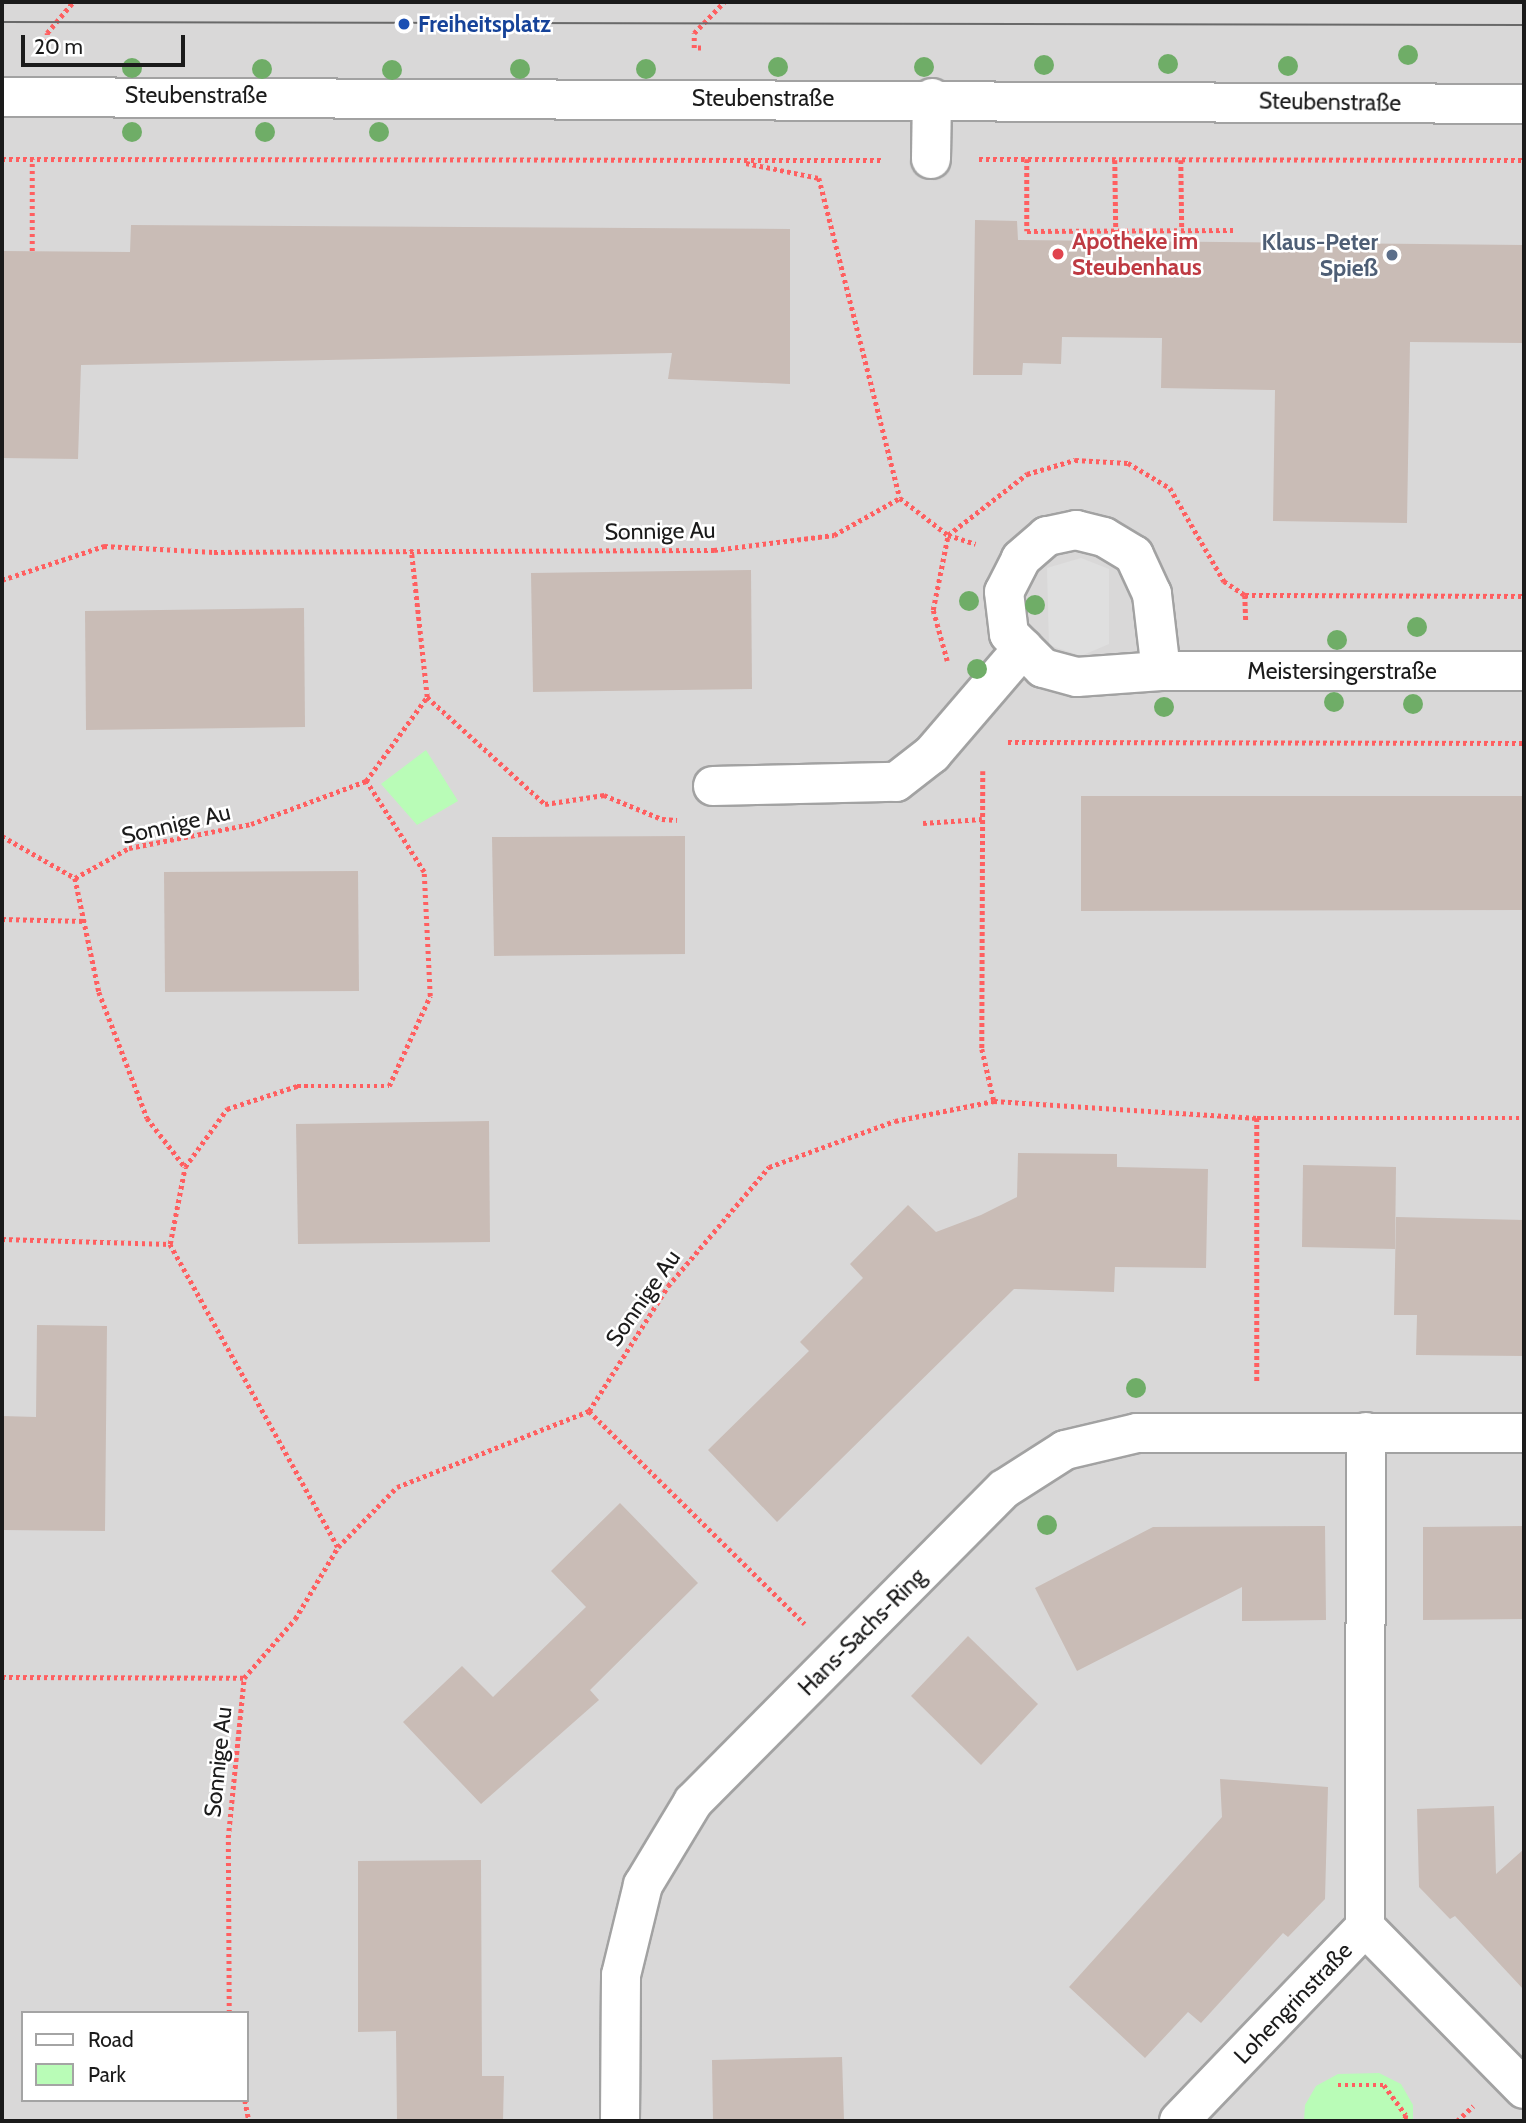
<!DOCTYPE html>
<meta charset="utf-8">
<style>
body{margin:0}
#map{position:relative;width:1526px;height:2123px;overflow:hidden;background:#ede7df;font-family:Cabin,sans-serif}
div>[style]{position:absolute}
.residential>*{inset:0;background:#d9d8d8}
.park>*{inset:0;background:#b9fcb7}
.parking>*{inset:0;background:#dfdfdf}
.building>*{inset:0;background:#c9bcb6}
.path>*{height:4.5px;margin-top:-2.25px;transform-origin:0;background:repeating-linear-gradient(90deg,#ff5f60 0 3.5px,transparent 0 7px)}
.roads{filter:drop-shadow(2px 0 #a2a2a2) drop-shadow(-2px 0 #a2a2a2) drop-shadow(0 2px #a2a2a2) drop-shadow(0 -2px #a2a2a2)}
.minor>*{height:38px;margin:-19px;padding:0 19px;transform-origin:19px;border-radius:19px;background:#fff}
.tram>*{height:2px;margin:-1px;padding:0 1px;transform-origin:1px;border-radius:1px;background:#696969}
.trees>*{width:20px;height:20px;margin:-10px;border-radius:50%;background:#6fad67}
.dots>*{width:19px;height:19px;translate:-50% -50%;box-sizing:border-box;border:4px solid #fff;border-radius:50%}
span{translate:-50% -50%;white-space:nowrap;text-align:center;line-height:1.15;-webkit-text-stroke:5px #fff;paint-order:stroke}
.transit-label{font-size:23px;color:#164399;font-weight:700}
.left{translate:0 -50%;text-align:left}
.street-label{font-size:23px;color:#1b1b1b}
.health-label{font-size:23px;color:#be3a42;font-weight:700}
.service-label{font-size:23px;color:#4e5e75;font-weight:700}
.right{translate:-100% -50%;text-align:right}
.frame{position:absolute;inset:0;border:4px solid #1b1b1b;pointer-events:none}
.legend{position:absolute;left:21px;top:2011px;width:228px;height:91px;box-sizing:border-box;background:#fff;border:2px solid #a4a4a4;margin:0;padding:9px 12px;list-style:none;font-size:21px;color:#1b1b1b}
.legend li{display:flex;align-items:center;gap:14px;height:35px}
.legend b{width:35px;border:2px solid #a4a4a4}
.scale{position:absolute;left:21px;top:35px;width:164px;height:32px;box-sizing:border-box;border:4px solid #1b1b1b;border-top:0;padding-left:9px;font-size:21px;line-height:24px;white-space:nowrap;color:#1b1b1b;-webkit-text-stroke:5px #fff;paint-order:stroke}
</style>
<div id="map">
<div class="residential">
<div style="clip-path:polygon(evenodd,2px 2px,1524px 2px,1524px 2121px,2px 2121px,2px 2px,23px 2013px,247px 2013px,247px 2100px,23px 2100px,23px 2013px)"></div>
</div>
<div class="park">
<div style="clip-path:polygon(426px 750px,458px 801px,417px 825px,381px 784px)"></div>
<div style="clip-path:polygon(1379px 2073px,1401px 2084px,1413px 2105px,1413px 2121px,1304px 2121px,1305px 2105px,1316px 2086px,1338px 2074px)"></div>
</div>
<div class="parking">
<div style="clip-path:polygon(1081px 558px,1109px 569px,1109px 644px,1081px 656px,1049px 645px,1047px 568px)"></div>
</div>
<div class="building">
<div style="clip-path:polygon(975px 220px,1017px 221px,1018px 240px,1524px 245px,1524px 343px,1410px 342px,1407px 523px,1273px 521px,1275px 390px,1161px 388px,1162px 338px,1062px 337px,1061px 364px,1023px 363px,1022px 375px,973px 375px)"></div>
<div style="clip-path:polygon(131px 225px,790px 229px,790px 384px,668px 379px,672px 353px,81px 365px,78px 459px,2px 458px,2px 251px,130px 252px)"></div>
<div style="clip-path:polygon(751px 570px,752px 689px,533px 692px,531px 573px)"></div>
<div style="clip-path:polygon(304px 608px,305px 727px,86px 730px,85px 611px)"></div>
<div style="clip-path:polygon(1081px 796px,1524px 796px,1524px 910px,1081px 911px)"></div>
<div style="clip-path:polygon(685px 836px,685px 954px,494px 956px,492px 837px)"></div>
<div style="clip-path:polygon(358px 871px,359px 991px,165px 992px,164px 872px)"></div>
<div style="clip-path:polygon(489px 1121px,490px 1242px,298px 1244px,296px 1124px)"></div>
<div style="clip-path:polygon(1018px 1153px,1117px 1154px,1117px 1167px,1208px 1169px,1206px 1268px,1115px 1267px,1114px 1292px,1014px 1289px,777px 1522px,708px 1450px,809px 1351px,800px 1342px,863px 1278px,850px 1264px,908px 1205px,936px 1232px,981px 1215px,1017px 1197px)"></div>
<div style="clip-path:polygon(1303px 1165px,1396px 1167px,1395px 1249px,1302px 1247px)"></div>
<div style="clip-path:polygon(1396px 1217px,1524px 1220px,1524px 1356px,1416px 1355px,1417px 1315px,1394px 1315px)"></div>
<div style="clip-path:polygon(37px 1325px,107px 1326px,105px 1531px,2px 1530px,2px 1416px,36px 1417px)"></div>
<div style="clip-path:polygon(620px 1503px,698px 1583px,590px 1690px,599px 1700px,481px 1804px,403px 1722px,462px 1666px,493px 1697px,586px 1607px,551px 1571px)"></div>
<div style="clip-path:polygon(1325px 1526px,1326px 1620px,1242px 1621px,1242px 1587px,1077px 1671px,1035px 1588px,1153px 1527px)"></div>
<div style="clip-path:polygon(1524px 1526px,1524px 1619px,1423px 1620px,1423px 1527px)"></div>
<div style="clip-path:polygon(968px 1636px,1038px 1704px,981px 1765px,911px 1696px)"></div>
<div style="clip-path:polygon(1220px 1779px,1328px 1787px,1325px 1899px,1288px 1937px,1283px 1933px,1201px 2023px,1188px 2012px,1145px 2058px,1069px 1987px,1222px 1817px)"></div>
<div style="clip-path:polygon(1494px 1806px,1496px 1874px,1524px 1849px,1524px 1990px,1455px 1916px,1450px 1919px,1419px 1887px,1417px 1809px)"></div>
<div style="clip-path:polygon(481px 1860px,482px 2076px,504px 2076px,503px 2121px,397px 2121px,396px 2031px,358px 2032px,358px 1861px)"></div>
<div style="clip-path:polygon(842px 2057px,844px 2121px,713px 2121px,712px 2060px)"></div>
</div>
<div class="path">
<div style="left:701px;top:48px;width:7px;rotate:180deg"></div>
<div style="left:694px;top:48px;width:15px;rotate:-90deg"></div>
<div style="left:694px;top:33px;width:43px;rotate:-45.9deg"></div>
<div style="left:47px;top:49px;width:16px;rotate:-90deg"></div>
<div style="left:47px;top:33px;width:40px;rotate:-50deg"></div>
<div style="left:2px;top:159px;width:881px;rotate:0.07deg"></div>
<div style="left:979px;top:159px;width:545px;rotate:0.11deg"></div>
<div style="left:1027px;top:159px;width:72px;rotate:90deg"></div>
<div style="left:1027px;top:231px;width:206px;rotate:-0.3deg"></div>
<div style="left:1115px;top:160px;width:71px;rotate:89.2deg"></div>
<div style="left:1181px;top:160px;width:70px;rotate:89.2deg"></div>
<div style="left:746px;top:163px;width:75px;rotate:11.6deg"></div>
<div style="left:819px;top:178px;width:330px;rotate:75.8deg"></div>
<div style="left:900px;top:498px;width:61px;rotate:37.6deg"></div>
<div style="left:948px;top:535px;width:29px;rotate:18deg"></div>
<div style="left:32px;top:251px;width:92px;rotate:-90deg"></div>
<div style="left:2px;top:580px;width:108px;rotate:-18.4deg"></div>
<div style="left:104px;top:546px;width:110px;rotate:3.1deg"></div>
<div style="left:214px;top:552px;width:500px;rotate:-0.23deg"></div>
<div style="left:714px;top:550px;width:121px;rotate:-7.1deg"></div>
<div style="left:834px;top:535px;width:76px;rotate:-29.3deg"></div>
<div style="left:1245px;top:595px;width:279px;rotate:0.2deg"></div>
<div style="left:947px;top:661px;width:53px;rotate:-105.4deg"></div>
<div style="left:933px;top:610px;width:76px;rotate:-78.7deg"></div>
<div style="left:948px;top:535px;width:100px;rotate:-37.7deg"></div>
<div style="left:1027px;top:474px;width:50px;rotate:-16.3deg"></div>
<div style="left:1075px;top:460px;width:53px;rotate:3.2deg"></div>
<div style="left:1128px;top:463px;width:49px;rotate:30.8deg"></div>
<div style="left:1170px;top:488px;width:108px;rotate:59.9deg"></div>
<div style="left:1224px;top:581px;width:25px;rotate:34deg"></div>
<div style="left:1245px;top:595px;width:27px;rotate:88deg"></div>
<div style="left:427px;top:697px;width:159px;rotate:42.2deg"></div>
<div style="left:545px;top:804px;width:60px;rotate:-8.7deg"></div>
<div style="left:604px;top:795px;width:63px;rotate:22.5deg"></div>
<div style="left:662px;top:819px;width:15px;rotate:4deg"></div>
<div style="left:1008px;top:742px;width:516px;rotate:0.11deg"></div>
<div style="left:983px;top:771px;width:278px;rotate:90.2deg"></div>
<div style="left:982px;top:1049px;width:53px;rotate:77deg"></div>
<div style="left:923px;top:823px;width:59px;rotate:-3.9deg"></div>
<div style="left:2px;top:836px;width:84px;rotate:29.9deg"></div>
<div style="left:75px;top:878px;width:116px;rotate:78.1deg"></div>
<div style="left:99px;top:992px;width:135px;rotate:69.1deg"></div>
<div style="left:147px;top:1118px;width:62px;rotate:52.2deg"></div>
<div style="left:75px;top:878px;width:62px;rotate:-29.1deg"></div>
<div style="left:129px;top:848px;width:124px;rotate:-11.1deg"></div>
<div style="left:251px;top:824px;width:123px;rotate:-20.5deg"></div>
<div style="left:2px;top:919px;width:83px;rotate:1.4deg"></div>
<div style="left:1257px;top:1118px;width:267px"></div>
<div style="left:2px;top:1239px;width:168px;rotate:1.7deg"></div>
<div style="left:170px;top:1244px;width:346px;rotate:61deg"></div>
<div style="left:170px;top:1244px;width:78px;rotate:-79deg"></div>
<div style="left:185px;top:1167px;width:72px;rotate:-54.1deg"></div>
<div style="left:227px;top:1109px;width:74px;rotate:-18.2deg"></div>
<div style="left:297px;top:1086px;width:92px"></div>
<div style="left:389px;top:1086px;width:99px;rotate:-65.5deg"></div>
<div style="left:430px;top:996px;width:124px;rotate:-92.8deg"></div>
<div style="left:424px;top:872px;width:108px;rotate:-122.5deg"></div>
<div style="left:366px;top:781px;width:104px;rotate:-54deg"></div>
<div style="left:427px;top:697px;width:148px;rotate:-96.2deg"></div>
<div style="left:589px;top:1411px;width:303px;rotate:44.6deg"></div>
<div style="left:2px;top:1677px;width:242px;rotate:0.2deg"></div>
<div style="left:229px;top:2013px;width:175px;rotate:-90.3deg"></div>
<div style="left:228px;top:1838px;width:161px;rotate:-84.3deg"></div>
<div style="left:244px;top:1678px;width:78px;rotate:-49.2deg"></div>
<div style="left:295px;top:1619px;width:84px;rotate:-59.2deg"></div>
<div style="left:338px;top:1547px;width:84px;rotate:-45.5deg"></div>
<div style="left:397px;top:1487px;width:206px;rotate:-21.6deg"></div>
<div style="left:589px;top:1411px;width:148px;rotate:-57.7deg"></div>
<div style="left:668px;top:1286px;width:156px;rotate:-49.7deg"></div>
<div style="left:769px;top:1167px;width:134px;rotate:-20.1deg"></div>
<div style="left:895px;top:1121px;width:101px;rotate:-11.4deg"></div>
<div style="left:994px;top:1101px;width:264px;rotate:3.7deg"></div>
<div style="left:1257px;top:1118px;width:265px;rotate:90deg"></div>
<div style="left:1338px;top:2085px;width:46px"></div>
<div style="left:1384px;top:2085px;width:37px;rotate:54deg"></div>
<div style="left:1406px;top:2115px;width:6px;rotate:99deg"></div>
<div style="left:245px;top:2100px;width:21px;rotate:79deg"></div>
<div style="left:1457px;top:2121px;width:22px;rotate:-43deg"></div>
</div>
<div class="roads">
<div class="minor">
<div style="left:2px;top:97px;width:1522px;rotate:0.26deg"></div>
<div style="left:931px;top:159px;width:61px;rotate:-89.1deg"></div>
<div style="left:1161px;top:671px;width:78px;rotate:-96.7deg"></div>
<div style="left:1152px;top:594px;width:43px;rotate:-114.8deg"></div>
<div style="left:1134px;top:555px;width:35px;rotate:-149deg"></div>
<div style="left:1104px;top:537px;width:29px;rotate:-166deg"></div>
<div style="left:1076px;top:530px;width:30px;rotate:168deg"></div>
<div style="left:1047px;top:536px;width:35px;rotate:139deg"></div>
<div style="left:1021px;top:559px;width:37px;rotate:117deg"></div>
<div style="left:1004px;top:592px;width:42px;rotate:83.2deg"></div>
<div style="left:1009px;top:634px;width:48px;rotate:45deg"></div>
<div style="left:1043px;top:668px;width:35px;rotate:15deg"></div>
<div style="left:1077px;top:677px;width:84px;rotate:-4.1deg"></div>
<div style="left:1161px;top:671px;width:363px"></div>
<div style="left:713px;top:786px;width:183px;rotate:-1.3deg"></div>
<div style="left:896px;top:782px;width:46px;rotate:-37.9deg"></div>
<div style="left:932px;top:754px;width:140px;rotate:-49.4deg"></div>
<div style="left:1365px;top:1927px;width:495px;rotate:-89.9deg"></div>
<div style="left:620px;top:2121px;width:146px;rotate:-89.6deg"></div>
<div style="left:621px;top:1975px;width:93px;rotate:-76.3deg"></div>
<div style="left:643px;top:1885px;width:97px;rotate:-58.9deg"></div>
<div style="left:693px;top:1802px;width:441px;rotate:-45.2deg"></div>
<div style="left:1004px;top:1489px;width:72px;rotate:-32.6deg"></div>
<div style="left:1065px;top:1450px;width:74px;rotate:-13.3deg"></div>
<div style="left:1137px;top:1433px;width:387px"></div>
<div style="left:1179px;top:2121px;width:269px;rotate:-46.2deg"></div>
<div style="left:1365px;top:1927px;width:227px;rotate:45.5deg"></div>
</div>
</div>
<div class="tram">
<div style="left:2px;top:22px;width:1522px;rotate:0.11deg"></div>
</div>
<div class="trees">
<div style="left:1408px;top:55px"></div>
<div style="left:1168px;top:64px"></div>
<div style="left:1044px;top:65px"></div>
<div style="left:1288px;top:66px"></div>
<div style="left:778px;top:67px"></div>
<div style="left:924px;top:67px"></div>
<div style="left:132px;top:68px"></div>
<div style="left:262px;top:69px"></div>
<div style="left:520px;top:69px"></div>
<div style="left:646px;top:69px"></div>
<div style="left:392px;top:70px"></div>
<div style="left:132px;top:132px"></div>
<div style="left:265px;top:132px"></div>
<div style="left:379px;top:132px"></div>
<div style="left:969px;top:601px"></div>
<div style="left:1035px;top:605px"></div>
<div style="left:1417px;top:627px"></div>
<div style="left:1337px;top:640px"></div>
<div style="left:977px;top:669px"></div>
<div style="left:1334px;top:702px"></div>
<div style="left:1413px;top:704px"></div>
<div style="left:1164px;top:707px"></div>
<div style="left:1136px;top:1388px"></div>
<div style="left:1047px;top:1525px"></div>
</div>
<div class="dots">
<div style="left:404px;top:24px;background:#1a4fb4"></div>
<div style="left:1058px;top:254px;background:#e0444e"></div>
<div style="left:1392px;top:255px;background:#5c6f8a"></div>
</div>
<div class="transit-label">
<span class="left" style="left:418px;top:24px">Freiheitsplatz</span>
</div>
<div class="street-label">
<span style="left:196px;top:95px">Steubenstraße</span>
<span style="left:763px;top:98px">Steubenstraße</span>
<span style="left:1330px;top:102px;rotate:1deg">Steubenstraße</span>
<span style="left:660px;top:531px;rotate:-1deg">Sonnige Au</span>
<span style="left:1342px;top:671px">Meistersingerstraße</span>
<span style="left:176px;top:824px;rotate:-13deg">Sonnige Au</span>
<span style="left:643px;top:1298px;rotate:-55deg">Sonnige Au</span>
<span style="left:862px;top:1632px;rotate:-45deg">Hans-Sachs-Ring</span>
<span style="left:218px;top:1762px;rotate:-84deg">Sonnige Au</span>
<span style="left:1293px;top:2003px;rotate:-46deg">Lohengrinstraße</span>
</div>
<div class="health-label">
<span class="left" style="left:1072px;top:254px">Apotheke im<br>Steubenhaus</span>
</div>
<div class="service-label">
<span class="right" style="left:1378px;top:255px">Klaus-Peter<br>Spieß</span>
</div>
<div class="frame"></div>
<ul class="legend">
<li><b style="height:9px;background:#fff"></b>Road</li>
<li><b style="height:19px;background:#b9fcb7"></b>Park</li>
</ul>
<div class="scale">20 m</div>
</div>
